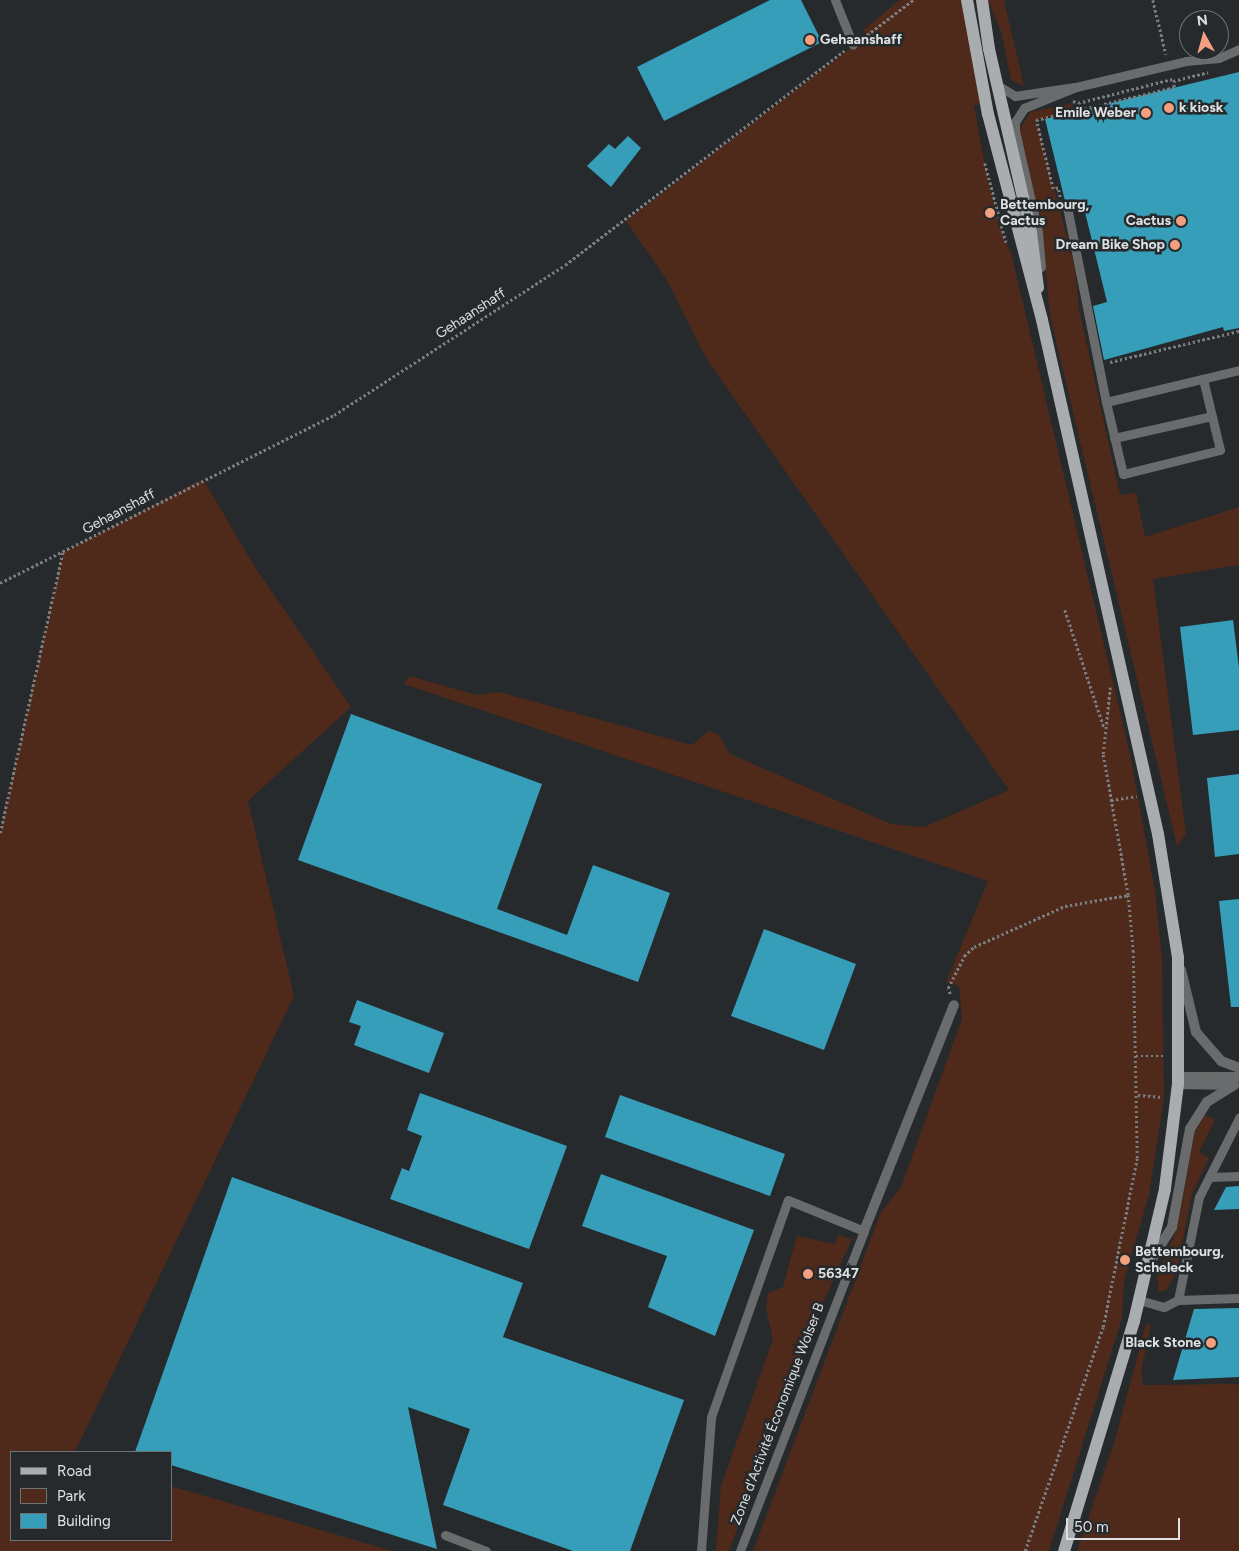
<!DOCTYPE html>
<meta charset="utf-8">
<style>
body{margin:0}
#map{position:relative;width:1239px;height:1551px;overflow:hidden;background:#262a2c;font-family:Figtree,sans-serif}
div>[style]{position:absolute}
.green>*{inset:0;background:#4f291a}
.building>*{inset:0;background:#379eba}
.path>*{height:2.5px;margin-top:-1.25px;transform-origin:0;background:repeating-linear-gradient(90deg,#7a7e80 0 2.5px,transparent 0 5px)}
.lane>*{height:9px;margin:-4.5px;padding:0 4.5px;transform-origin:4.5px;border-radius:4.5px;background:#696b6c}
.street>*{height:10px;margin:-5px;padding:0 5px;transform-origin:5px;border-radius:5px;background:#696b6c}
.primary>*{height:12px;margin:-6px;padding:0 6px;transform-origin:6px;border-radius:6px;background:#a9adaf}
.dots>*{width:14px;height:14px;translate:-50% -50%;box-sizing:border-box;border:2px solid #262a2c;border-radius:50%}
span{translate:-50% -50%;white-space:nowrap;text-align:center;line-height:1.15;-webkit-text-stroke:5px #262a2c;paint-order:stroke}
.poi-label{font-size:14px;color:#dee1e2;font-weight:700}
.left{translate:0 -50%;text-align:left}
.right{translate:-100% -50%;text-align:right}
.street-label{font-size:14px;color:#dee1e2}
.legend{position:absolute;left:10px;top:1451px;width:162px;height:90px;box-sizing:border-box;background:#262a2c;border:1px solid #707375;margin:0;padding:6px 9px;list-style:none;font-size:15px;color:#dee1e2}
.legend li{display:flex;align-items:center;gap:10px;height:25px}
.legend b{width:25px;border:1px solid #707375}
.north{position:absolute;left:1179px;top:10px;width:50px;height:50px;box-sizing:border-box;background:#262a2c;border:1px solid #707375;border-radius:50%;rotate:353deg;font-size:14px;font-weight:700;line-height:20px;text-align:center;color:#dee1e2}
.north::after{content:'';display:block;margin:auto;width:18px;height:22px;background:#f2a07f;clip-path:polygon(50% 0,100% 100%,50% 72%,0 100%)}
.scale{position:absolute;left:1066px;top:1518px;width:114px;height:22px;box-sizing:border-box;border:2px solid #dee1e2;border-top:0;padding-left:6px;font-size:15px;line-height:18px;white-space:nowrap;color:#dee1e2;-webkit-text-stroke:4px #262a2c;paint-order:stroke}
</style>
<div id="map">
<div class="green">
<div style="clip-path:polygon(900px 0,961px 0,980px 104px,974px 106px,987px 176px,999px 226px,1011px 253px,1130px 754px,1155px 891px,1162px 959px,1164px 1097px,1149px 1195px,1124px 1280px,1122px 1318px,1049px 1551px,753px 1551px,881px 1212px,901px 1187px,962px 1019px,959px 986px,946px 982px,988px 881px,404px 684px,409px 676px,477px 695px,499px 692px,692px 745px,709px 731px,719px 735px,730px 754px,891px 824px,924px 827px,1009px 790px,706px 358px,667px 280px,626px 221px,867px 35px,863px 30px)"></div>
<div style="clip-path:polygon(988px 0,1004px 0,1024px 86px,1011px 80px,1001px 31px)"></div>
<div style="clip-path:polygon(1072px 103px,1074px 111px,1036px 120px,1075px 268px,1079px 309px,1120px 495px,1136px 493px,1145px 537px,1239px 507px,1239px 565px,1153px 579px,1186px 834px,1177px 846px,1050px 316px,1042px 230px,1019px 130px,1031px 112px)"></div>
<div style="clip-path:polygon(203px 479px,253px 564px,351px 707px,248px 801px,294px 996px,75px 1452px,11px 1452px,11px 1540px,171px 1540px,171px 1486px,392px 1551px,0 1551px,0 833px,63px 552px)"></div>
<div style="clip-path:polygon(1205px 1115px,1215px 1120px,1199px 1152px,1209px 1158px,1192px 1194px,1177px 1269px,1167px 1290px,1159px 1292px,1157px 1277px,1177px 1228px,1195px 1132px)"></div>
<div style="clip-path:polygon(838px 1235px,852px 1239px,817px 1316px,729px 1551px,716px 1551px,721px 1486px,773px 1339px,766px 1309px,768px 1293px,783px 1287px,797px 1236px,835px 1244px)"></div>
<div style="clip-path:polygon(1146px 1324px,1151px 1325px,1141px 1372px,1143px 1385px,1239px 1384px,1239px 1551px,1077px 1551px,1115px 1440px)"></div>
</div>
<div class="building">
<div style="clip-path:polygon(770px 0,801px 0,822px 42px,664px 121px,637px 67px)"></div>
<div style="clip-path:polygon(1239px 72px,1239px 328px,1224px 331px,1223px 327px,1104px 360px,1093px 306px,1107px 302px,1082px 200px,1065px 201px,1045px 119px)"></div>
<div style="clip-path:polygon(628px 136px,641px 148px,611px 187px,587px 166px,609px 144px,615px 149px)"></div>
<div style="clip-path:polygon(1233px 620px,1239px 668px,1239px 730px,1193px 735px,1180px 627px)"></div>
<div style="clip-path:polygon(351px 714px,542px 784px,497px 909px,567px 935px,593px 865px,670px 893px,638px 982px,298px 860px)"></div>
<div style="clip-path:polygon(1239px 774px,1239px 854px,1215px 857px,1207px 778px)"></div>
<div style="clip-path:polygon(1239px 899px,1239px 1007px,1231px 1007px,1219px 901px)"></div>
<div style="clip-path:polygon(764px 929px,856px 964px,824px 1050px,731px 1016px)"></div>
<div style="clip-path:polygon(357px 1000px,444px 1033px,429px 1073px,354px 1045px,361px 1026px,349px 1022px)"></div>
<div style="clip-path:polygon(420px 1093px,567px 1146px,529px 1249px,390px 1199px,402px 1168px,409px 1171px,422px 1136px,407px 1130px)"></div>
<div style="clip-path:polygon(620px 1095px,785px 1154px,770px 1196px,605px 1137px)"></div>
<div style="clip-path:polygon(601px 1174px,754px 1230px,715px 1336px,648px 1307px,667px 1256px,582px 1226px)"></div>
<div style="clip-path:polygon(232px 1177px,523px 1283px,503px 1337px,684px 1400px,630px 1551px,573px 1551px,443px 1505px,470px 1429px,408px 1407px,437px 1549px,171px 1465px,171px 1452px,135px 1452px)"></div>
<div style="clip-path:polygon(1239px 1186px,1239px 1209px,1214px 1210px,1226px 1187px)"></div>
<div style="clip-path:polygon(1239px 1308px,1239px 1377px,1173px 1380px,1194px 1309px)"></div>
</div>
<div class="path">
<div style="left:1153px;top:0;width:56px;rotate:76.5deg"></div>
<div style="left:863px;top:38px;width:63px;rotate:-37.2deg"></div>
<div style="left:1073px;top:101px;width:5px;rotate:22deg"></div>
<div style="left:1078px;top:103px;width:97px;rotate:-14.3deg"></div>
<div style="left:985px;top:163px;width:82px;rotate:75.1deg"></div>
<div style="left:1060px;top:197px;width:9px;rotate:-103deg"></div>
<div style="left:1058px;top:188px;width:5px;rotate:169deg"></div>
<div style="left:1053px;top:189px;width:71px;rotate:-103.8deg"></div>
<div style="left:1036px;top:120px;width:142px;rotate:-13.4deg"></div>
<div style="left:1174px;top:87px;width:6px;rotate:-99deg"></div>
<div style="left:1173px;top:81px;width:36px;rotate:-14deg"></div>
<div style="left:1110px;top:362px;width:133px;rotate:-13.5deg"></div>
<div style="left:0;top:583px;width:374px;rotate:-26.7deg"></div>
<div style="left:334px;top:415px;width:275px;rotate:-33deg"></div>
<div style="left:565px;top:265px;width:352px;rotate:-37.5deg"></div>
<div style="left:1065px;top:610px;width:123px;rotate:71.6deg"></div>
<div style="left:1111px;top:800px;width:26px;rotate:-9deg"></div>
<div style="left:0;top:833px;width:288px;rotate:-77.4deg"></div>
<div style="left:950px;top:994px;width:6px;rotate:-108deg"></div>
<div style="left:948px;top:988px;width:36px;rotate:-63deg"></div>
<div style="left:964px;top:956px;width:13px;rotate:-42deg"></div>
<div style="left:974px;top:947px;width:100px;rotate:-24.3deg"></div>
<div style="left:1065px;top:906px;width:64px;rotate:-9.9deg"></div>
<div style="left:1136px;top:1056px;width:28px"></div>
<div style="left:1138px;top:1095px;width:24px;rotate:5deg"></div>
<div style="left:1025px;top:1551px;width:237px;rotate:-70.8deg"></div>
<div style="left:1103px;top:1327px;width:172px;rotate:-78.6deg"></div>
<div style="left:1137px;top:1158px;width:206px;rotate:-91.1deg"></div>
<div style="left:1133px;top:952px;width:57px;rotate:-95deg"></div>
<div style="left:1128px;top:895px;width:143px;rotate:-100.1deg"></div>
<div style="left:1103px;top:754px;width:67px;rotate:-84deg"></div>
</div>
<div class="lane">
<div style="left:835px;top:0;width:48px;rotate:68.2deg"></div>
<div style="left:997px;top:85px;width:21px;rotate:31deg"></div>
<div style="left:1015px;top:96px;width:60px;rotate:-8.7deg"></div>
<div style="left:1067px;top:207px;width:199px;rotate:78.7deg"></div>
<div style="left:1041px;top:267px;width:35px;rotate:-95deg"></div>
<div style="left:1038px;top:232px;width:104px;rotate:-102.8deg"></div>
<div style="left:1015px;top:131px;width:9px;rotate:-90deg"></div>
<div style="left:1015px;top:122px;width:17px;rotate:-57deg"></div>
<div style="left:1024px;top:108px;width:56px;rotate:-22deg"></div>
<div style="left:1076px;top:87px;width:113px;rotate:-13.3deg"></div>
<div style="left:1186px;top:61px;width:33px;rotate:-5deg"></div>
<div style="left:1219px;top:58px;width:22px;rotate:-24deg"></div>
<div style="left:1203px;top:379px;width:73px;rotate:76.5deg"></div>
<div style="left:1220px;top:450px;width:100px;rotate:166.1deg"></div>
<div style="left:1123px;top:474px;width:74px;rotate:-103.3deg"></div>
<div style="left:1106px;top:402px;width:137px;rotate:-13.5deg"></div>
<div style="left:1114px;top:438px;width:100px;rotate:-12.7deg"></div>
<div style="left:1209px;top:1177px;width:30px;rotate:-2deg"></div>
<div style="left:1139px;top:1300px;width:26px;rotate:16deg"></div>
<div style="left:1164px;top:1307px;width:16px;rotate:-27deg"></div>
<div style="left:1178px;top:1300px;width:105px;rotate:-78.5deg"></div>
<div style="left:1199px;top:1197px;width:89px;rotate:-63.1deg"></div>
<div style="left:1178px;top:1300px;width:61px;rotate:-1.9deg"></div>
<div style="left:445px;top:1535px;width:44px;rotate:21.3deg"></div>
<div style="left:701px;top:1551px;width:134px;rotate:-85.7deg"></div>
<div style="left:711px;top:1417px;width:230px;rotate:-70.5deg"></div>
<div style="left:788px;top:1200px;width:82px;rotate:22.2deg"></div>
<div style="left:864px;top:1231px;width:343px;rotate:111.2deg"></div>
</div>
<div class="street">
<div style="left:1181px;top:970px;width:64px;rotate:76.4deg"></div>
<div style="left:1196px;top:1032px;width:38px;rotate:49deg"></div>
<div style="left:1221px;top:1061px;width:19px;rotate:21deg"></div>
<div style="left:1178px;top:1077px;width:61px"></div>
<div style="left:1178px;top:1084px;width:54px;rotate:1.1deg"></div>
<div style="left:864px;top:1231px;width:243px;rotate:-68.3deg"></div>
<div style="left:1150px;top:1262px;width:41px;rotate:-57.8deg"></div>
<div style="left:1172px;top:1227px;width:100px;rotate:-79.6deg"></div>
<div style="left:1190px;top:1129px;width:32px;rotate:-58deg"></div>
<div style="left:1207px;top:1102px;width:32px;rotate:-32deg"></div>
</div>
<div class="primary">
<div style="left:967px;top:0;width:116px;rotate:79.6deg"></div>
<div style="left:988px;top:114px;width:213px;rotate:75.3deg"></div>
<div style="left:1042px;top:320px;width:527px;rotate:77.28deg"></div>
<div style="left:1158px;top:834px;width:126px;rotate:80.8deg"></div>
<div style="left:1178px;top:958px;width:126px;rotate:90deg"></div>
<div style="left:1178px;top:1084px;width:106px;rotate:97.1deg"></div>
<div style="left:1165px;top:1189px;width:136px;rotate:103.2deg"></div>
<div style="left:1134px;top:1321px;width:240px;rotate:106.9deg"></div>
<div style="left:982px;top:0;width:49px;rotate:81.9deg"></div>
<div style="left:989px;top:49px;width:189px;rotate:77.1deg"></div>
<div style="left:1031px;top:233px;width:55px;rotate:82.7deg"></div>
</div>
<div class="dots">
<div style="left:810px;top:40px;background:#f2a07f"></div>
<div style="left:1169px;top:108px;background:#f2a07f"></div>
<div style="left:1146px;top:113px;background:#f2a07f"></div>
<div style="left:990px;top:213px;background:#f2a07f"></div>
<div style="left:1181px;top:221px;background:#f2a07f"></div>
<div style="left:1175px;top:245px;background:#f2a07f"></div>
<div style="left:1125px;top:1260px;background:#f2a07f"></div>
<div style="left:808px;top:1274px;background:#f2a07f"></div>
<div style="left:1211px;top:1343px;background:#f2a07f"></div>
</div>
<div class="poi-label">
<span class="left" style="left:820px;top:40px">Gehaanshaff</span>
<span class="left" style="left:1179px;top:108px">k kiosk</span>
<span class="right" style="left:1136px;top:113px">Emile Weber</span>
<span class="left" style="left:1000px;top:213px">Bettembourg,<br>Cactus</span>
<span class="right" style="left:1171px;top:221px">Cactus</span>
<span class="right" style="left:1165px;top:245px">Dream Bike Shop</span>
<span class="left" style="left:1135px;top:1260px">Bettembourg,<br>Scheleck</span>
<span class="left" style="left:818px;top:1274px">56347</span>
<span class="right" style="left:1201px;top:1343px">Black Stone</span>
</div>
<div class="street-label">
<span style="left:471px;top:314px;rotate:-33deg">Gehaanshaff</span>
<span style="left:119px;top:512px;rotate:-28deg">Gehaanshaff</span>
<span style="left:778px;top:1414px;rotate:-69deg">Zone d'Activité Économique Wolser B</span>
</div>
<ul class="legend">
<li><b style="height:6px;background:#a9adaf"></b>Road</li>
<li><b style="height:14px;background:#4f291a"></b>Park</li>
<li><b style="height:14px;background:#379eba"></b>Building</li>
</ul>
<div class="north">N</div>
<div class="scale">50 m</div>
</div>
